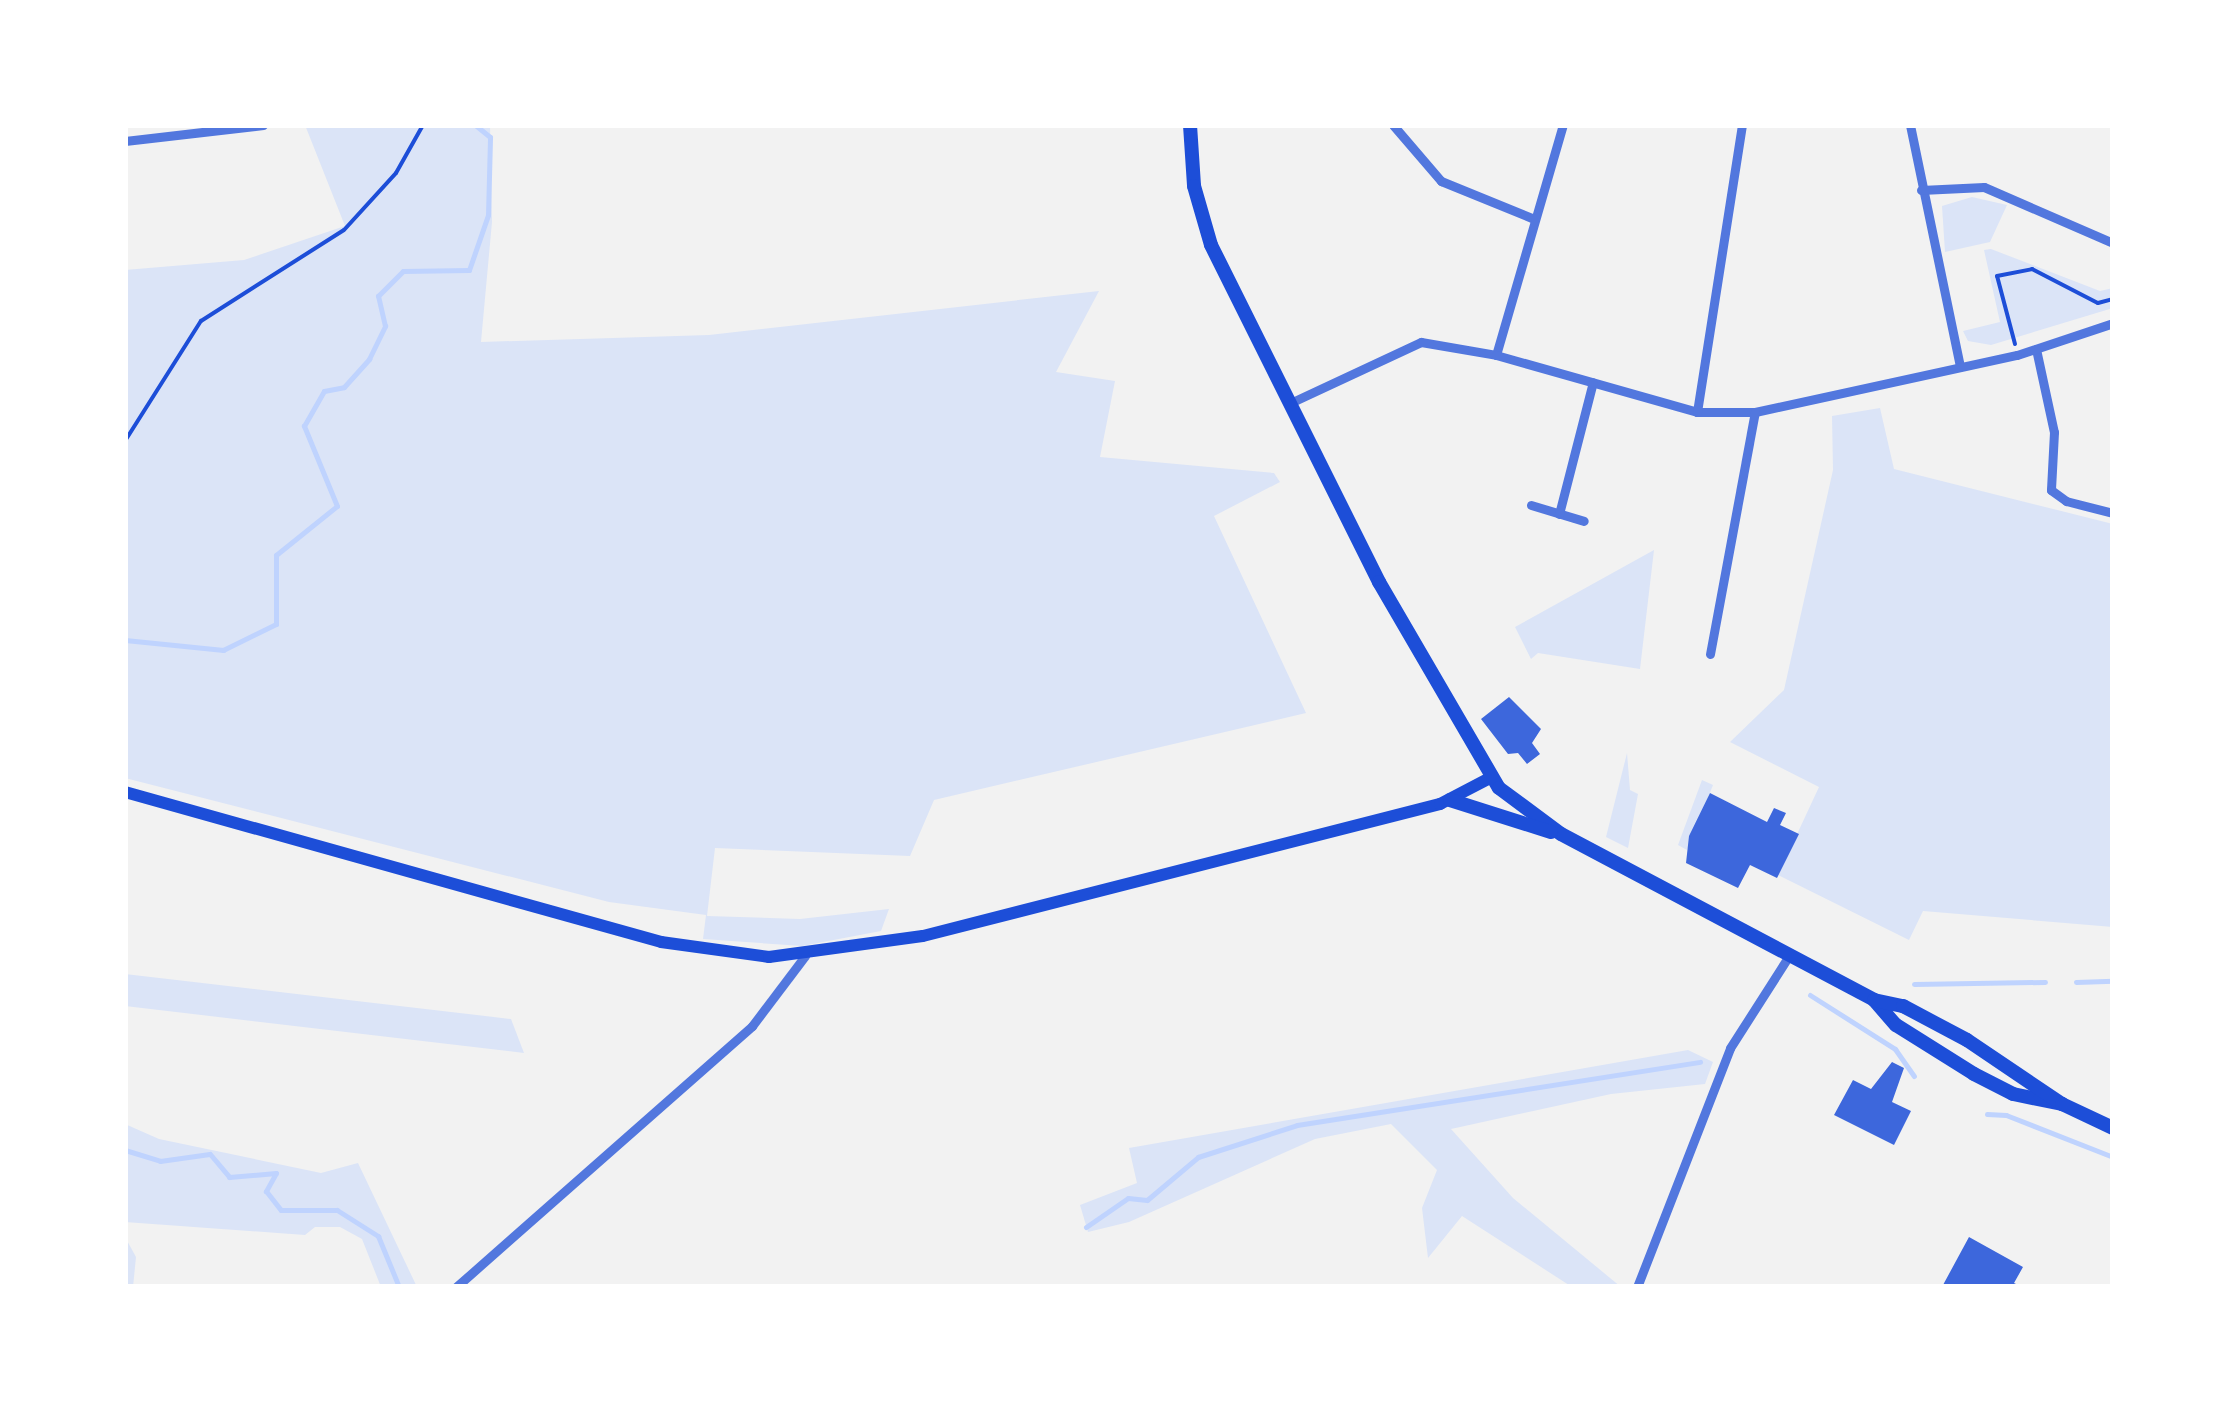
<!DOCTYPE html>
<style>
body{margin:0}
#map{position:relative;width:2238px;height:1412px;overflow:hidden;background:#f2f2f2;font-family:Helvetica,sans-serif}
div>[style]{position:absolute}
.green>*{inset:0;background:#dbe4f7}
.stream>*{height:5px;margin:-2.5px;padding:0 2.5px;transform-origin:2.5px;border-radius:2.5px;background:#bfd3fe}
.building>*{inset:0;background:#3d67dc}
.path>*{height:4px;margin:-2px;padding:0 2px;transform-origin:2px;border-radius:2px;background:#1d4ed8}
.minor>*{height:9px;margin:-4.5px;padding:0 4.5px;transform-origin:4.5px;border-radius:4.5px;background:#5277de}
.secondary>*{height:12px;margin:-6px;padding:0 6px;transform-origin:6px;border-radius:6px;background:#1d4ed8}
.primary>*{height:14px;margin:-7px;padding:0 7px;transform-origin:7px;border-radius:7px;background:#1d4ed8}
span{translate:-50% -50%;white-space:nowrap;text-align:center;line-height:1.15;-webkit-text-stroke:8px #fff;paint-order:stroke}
.frame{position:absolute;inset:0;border:128px solid #fff;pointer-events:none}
</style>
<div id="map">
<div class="green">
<div style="clip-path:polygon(305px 125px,490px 125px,492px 222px,481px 342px,709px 335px,1099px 291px,1056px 372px,1115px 381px,1100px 457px,1274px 473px,1280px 482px,1214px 516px,1306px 713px,934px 800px,910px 856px,715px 848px,707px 916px,800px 919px,889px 909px,881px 931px,802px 946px,703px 939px,706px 915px,609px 902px,125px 778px,125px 270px,244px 260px,345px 226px)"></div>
<div style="clip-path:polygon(1972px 197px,2007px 205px,1990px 242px,1945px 252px,1942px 206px)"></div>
<div style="clip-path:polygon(1991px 249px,2100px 291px,2113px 288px,2113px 308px,1991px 345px,1968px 341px,1963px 331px,2000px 322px,1984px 250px)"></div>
<div style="clip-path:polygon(1880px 408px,1894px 469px,2113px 524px,2113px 927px,1923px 911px,1909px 940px,1778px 875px,1819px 787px,1730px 742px,1784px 690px,1833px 470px,1832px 416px)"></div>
<div style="clip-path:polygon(1654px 550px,1640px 669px,1538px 653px,1531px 659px,1515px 627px)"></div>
<div style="clip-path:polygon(1627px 753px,1630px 790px,1638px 794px,1628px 848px,1606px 837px)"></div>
<div style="clip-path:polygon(1702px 780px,1713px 785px,1687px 850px,1678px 845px)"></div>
<div style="clip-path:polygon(125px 974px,511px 1019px,524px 1053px,125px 1006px)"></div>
<div style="clip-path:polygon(1688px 1050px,1713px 1062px,1705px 1084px,1611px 1094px,1451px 1129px,1513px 1198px,1621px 1287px,1572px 1287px,1462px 1216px,1428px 1258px,1422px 1208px,1437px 1170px,1391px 1124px,1315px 1139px,1129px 1222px,1088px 1232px,1080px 1205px,1137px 1183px,1129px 1148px)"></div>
<div style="clip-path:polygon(125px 1124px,159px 1139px,321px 1173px,358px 1163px,417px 1287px,381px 1287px,362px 1239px,340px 1227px,315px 1227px,305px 1235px,125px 1222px)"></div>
<div style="clip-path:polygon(125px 1237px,136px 1257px,133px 1287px,125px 1287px)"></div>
</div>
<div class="stream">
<div style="left:125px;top:640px;width:99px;rotate:5.8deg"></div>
<div style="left:223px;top:650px;width:59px;rotate:-26.1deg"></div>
<div style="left:276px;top:624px;width:69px;rotate:-90deg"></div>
<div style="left:276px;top:555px;width:78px;rotate:-38.8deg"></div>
<div style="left:337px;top:506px;width:87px;rotate:-112.4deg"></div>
<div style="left:304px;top:426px;width:40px;rotate:-60.3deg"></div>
<div style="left:324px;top:391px;width:20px;rotate:-11deg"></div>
<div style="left:344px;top:387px;width:38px;rotate:-48deg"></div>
<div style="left:369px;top:359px;width:37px;rotate:-64deg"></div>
<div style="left:385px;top:326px;width:31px;rotate:-103deg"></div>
<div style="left:378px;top:296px;width:35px;rotate:-45deg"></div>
<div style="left:403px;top:271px;width:66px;rotate:-0.9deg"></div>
<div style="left:469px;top:270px;width:58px;rotate:-70.9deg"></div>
<div style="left:488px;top:215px;width:78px;rotate:-88.5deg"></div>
<div style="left:490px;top:137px;width:19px;rotate:-141deg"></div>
<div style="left:2076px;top:982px;width:37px;rotate:-2deg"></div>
<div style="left:1914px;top:984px;width:131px;rotate:-0.9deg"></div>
<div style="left:1810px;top:995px;width:101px;rotate:32.4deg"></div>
<div style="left:1895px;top:1049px;width:33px;rotate:55deg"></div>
<div style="left:1987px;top:1114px;width:19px;rotate:3deg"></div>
<div style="left:2006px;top:1115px;width:115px;rotate:21.4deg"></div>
<div style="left:125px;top:1150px;width:37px;rotate:17deg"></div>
<div style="left:160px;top:1161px;width:50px;rotate:-8deg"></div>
<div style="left:210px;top:1154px;width:30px;rotate:50deg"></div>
<div style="left:229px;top:1177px;width:47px;rotate:-4.9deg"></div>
<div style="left:276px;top:1173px;width:21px;rotate:119deg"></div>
<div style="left:266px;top:1191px;width:24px;rotate:52deg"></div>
<div style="left:281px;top:1210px;width:56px"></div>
<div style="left:337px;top:1210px;width:49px;rotate:32.4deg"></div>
<div style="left:378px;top:1236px;width:55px;rotate:67.6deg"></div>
<div style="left:1086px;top:1227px;width:51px;rotate:-34.6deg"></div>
<div style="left:1128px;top:1198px;width:19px;rotate:6deg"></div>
<div style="left:1147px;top:1200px;width:67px;rotate:-40.1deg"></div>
<div style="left:1198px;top:1157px;width:104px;rotate:-17.9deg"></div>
<div style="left:1297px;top:1125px;width:408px;rotate:-8.9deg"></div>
</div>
<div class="building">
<div style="clip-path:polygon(1509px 697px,1541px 729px,1532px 743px,1540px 754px,1527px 764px,1518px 753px,1508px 754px,1481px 719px)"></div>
<div style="clip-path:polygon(1710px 793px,1767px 822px,1774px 808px,1786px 813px,1780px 825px,1799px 834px,1777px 878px,1750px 865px,1738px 888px,1686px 863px,1689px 836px)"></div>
<div style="clip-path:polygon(1892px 1062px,1904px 1068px,1892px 1102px,1911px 1111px,1894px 1145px,1834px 1115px,1853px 1080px,1871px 1089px)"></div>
<div style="clip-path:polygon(1969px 1237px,2023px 1267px,2014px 1283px,2022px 1287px,1943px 1285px)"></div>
</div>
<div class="path">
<div style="left:2015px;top:344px;width:70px;rotate:-104.8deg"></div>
<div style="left:1997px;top:276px;width:36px;rotate:-11deg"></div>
<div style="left:2032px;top:269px;width:74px;rotate:27.3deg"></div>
<div style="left:2098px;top:303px;width:16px;rotate:-15deg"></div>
<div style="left:125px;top:441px;width:142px;rotate:-57.7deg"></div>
<div style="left:201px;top:321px;width:169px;rotate:-32.5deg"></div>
<div style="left:344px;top:230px;width:77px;rotate:-47.6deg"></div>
<div style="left:396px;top:173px;width:55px;rotate:-60.6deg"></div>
</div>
<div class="minor">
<div style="left:1393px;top:125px;width:74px;rotate:49.4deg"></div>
<div style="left:1441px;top:181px;width:100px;rotate:22.2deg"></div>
<div style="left:1910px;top:125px;width:247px;rotate:78.3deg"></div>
<div style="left:125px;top:141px;width:139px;rotate:-6.6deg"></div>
<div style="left:1921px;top:190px;width:63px;rotate:-2.7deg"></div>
<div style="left:1984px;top:187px;width:141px;rotate:23.5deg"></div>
<div style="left:2036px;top:349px;width:85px;rotate:77.8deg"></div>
<div style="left:2054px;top:432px;width:58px;rotate:93deg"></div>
<div style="left:2051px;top:490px;width:19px;rotate:36deg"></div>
<div style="left:2066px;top:501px;width:49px;rotate:14.3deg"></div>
<div style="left:1496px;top:355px;width:240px;rotate:-73.8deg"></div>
<div style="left:1288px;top:404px;width:147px;rotate:-25deg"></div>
<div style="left:1421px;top:342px;width:76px;rotate:9.8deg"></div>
<div style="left:1496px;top:355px;width:209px;rotate:15.8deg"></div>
<div style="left:1697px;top:412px;width:58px"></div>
<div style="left:1755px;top:412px;width:268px;rotate:-12.3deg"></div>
<div style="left:2017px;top:355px;width:101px;rotate:-18.4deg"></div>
<div style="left:1697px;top:412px;width:291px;rotate:-81.1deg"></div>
<div style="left:1531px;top:505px;width:55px;rotate:16.8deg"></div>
<div style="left:1559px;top:514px;width:136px;rotate:-75.6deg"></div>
<div style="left:1710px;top:654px;width:246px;rotate:-79.5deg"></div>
<div style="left:456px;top:1287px;width:395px;rotate:-41.4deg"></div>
<div style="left:752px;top:1026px;width:88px;rotate:-52.9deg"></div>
<div style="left:1637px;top:1287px;width:256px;rotate:-68.7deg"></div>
<div style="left:1730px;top:1048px;width:112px;rotate:-57.4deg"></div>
</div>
<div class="secondary">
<div style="left:125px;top:792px;width:557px;rotate:15.63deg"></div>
<div style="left:661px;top:942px;width:109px;rotate:7.9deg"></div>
<div style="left:769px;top:957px;width:155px;rotate:-7.8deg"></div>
<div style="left:923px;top:936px;width:534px;rotate:-14.32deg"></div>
<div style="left:1440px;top:804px;width:56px;rotate:-27.5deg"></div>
</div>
<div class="primary">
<div style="left:1190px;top:125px;width:61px;rotate:86.2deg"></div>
<div style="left:1194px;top:186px;width:61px;rotate:73.9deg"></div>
<div style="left:1211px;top:245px;width:377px;rotate:63.5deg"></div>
<div style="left:1379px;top:582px;width:238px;rotate:59.8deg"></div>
<div style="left:1499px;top:788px;width:77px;rotate:36.6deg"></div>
<div style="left:1561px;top:834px;width:354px;rotate:27.9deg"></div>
<div style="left:1874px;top:1000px;width:33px;rotate:49deg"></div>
<div style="left:1896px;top:1025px;width:92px;rotate:32.1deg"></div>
<div style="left:1974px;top:1074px;width:44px;rotate:27.1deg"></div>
<div style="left:2013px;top:1094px;width:50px;rotate:11.5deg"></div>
<div style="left:1450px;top:800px;width:106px;rotate:17.6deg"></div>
<div style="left:1874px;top:1000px;width:30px;rotate:12deg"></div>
<div style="left:1903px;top:1006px;width:72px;rotate:28deg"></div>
<div style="left:1967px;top:1040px;width:115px;rotate:34deg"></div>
<div style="left:2062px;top:1104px;width:56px;rotate:25.2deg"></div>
</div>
<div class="frame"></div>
</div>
